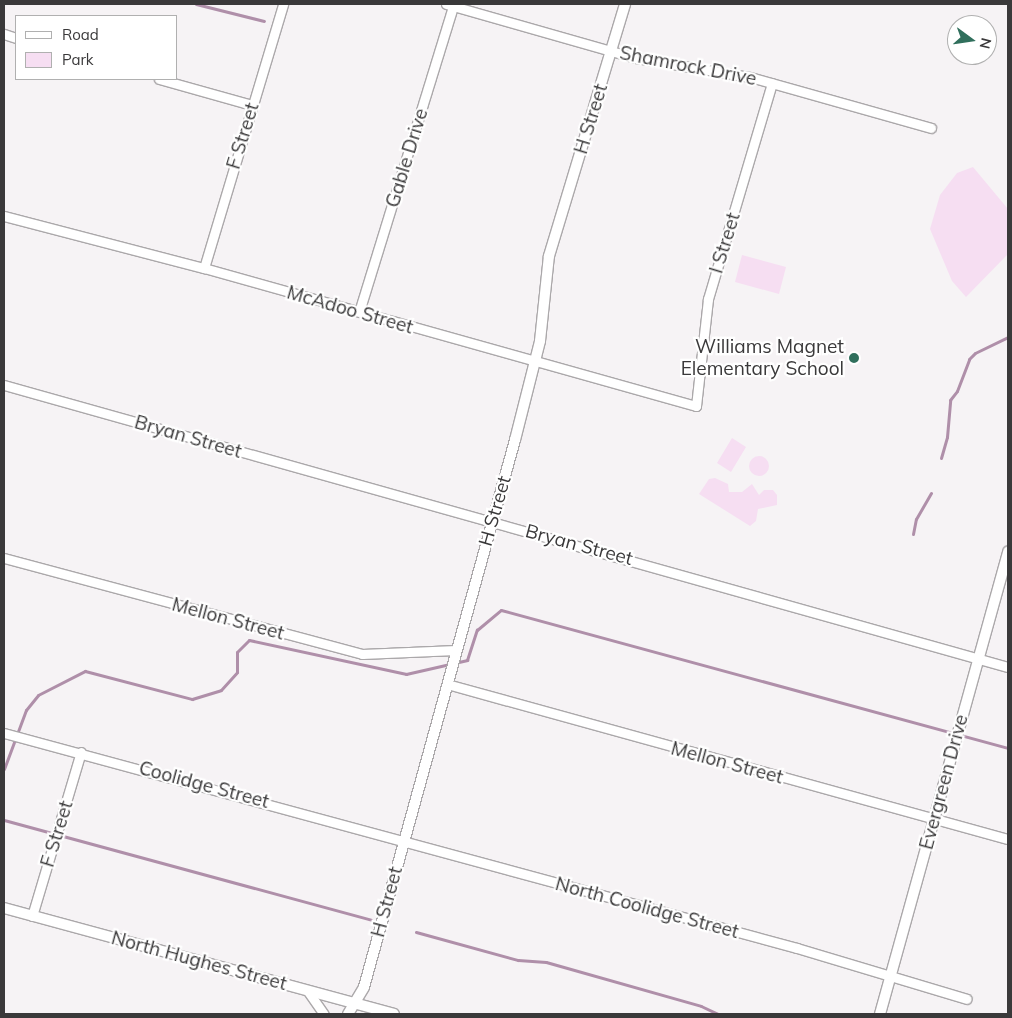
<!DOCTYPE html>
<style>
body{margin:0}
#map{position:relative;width:1012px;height:1018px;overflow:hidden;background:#f6f3f5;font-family:Mulish,sans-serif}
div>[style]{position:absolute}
.green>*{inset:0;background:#f6def2}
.round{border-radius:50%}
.stream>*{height:3px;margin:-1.5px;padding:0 1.5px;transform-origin:1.5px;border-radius:1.5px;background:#af8fa9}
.roads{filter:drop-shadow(1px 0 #aba8aa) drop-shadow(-1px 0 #aba8aa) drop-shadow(0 1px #aba8aa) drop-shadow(0 -1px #aba8aa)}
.minor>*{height:9px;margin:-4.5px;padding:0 4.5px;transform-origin:4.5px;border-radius:4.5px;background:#fff}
.tertiary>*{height:10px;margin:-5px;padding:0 5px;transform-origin:5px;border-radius:5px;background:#fff}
.dots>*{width:14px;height:14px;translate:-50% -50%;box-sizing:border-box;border:2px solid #fff;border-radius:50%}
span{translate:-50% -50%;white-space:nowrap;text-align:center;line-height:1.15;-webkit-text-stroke:4.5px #fff;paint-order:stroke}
.street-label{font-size:19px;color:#3a393a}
.poi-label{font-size:19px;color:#3a393a}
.right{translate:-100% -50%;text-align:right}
.frame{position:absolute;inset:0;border:5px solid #3a393a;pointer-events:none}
.legend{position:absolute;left:15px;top:15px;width:162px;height:65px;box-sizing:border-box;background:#fff;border:1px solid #b0b0b0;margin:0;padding:6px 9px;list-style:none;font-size:15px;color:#3a393a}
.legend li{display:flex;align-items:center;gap:10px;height:25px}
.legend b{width:25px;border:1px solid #b0b0b0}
.north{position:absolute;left:947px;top:15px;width:50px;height:50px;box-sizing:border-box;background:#fff;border:1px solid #b0b0b0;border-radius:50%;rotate:104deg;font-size:14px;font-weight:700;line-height:20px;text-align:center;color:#3a393a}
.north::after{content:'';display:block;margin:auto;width:18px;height:22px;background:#306f5c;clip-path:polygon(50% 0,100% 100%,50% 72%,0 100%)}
</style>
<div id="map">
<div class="green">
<div style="clip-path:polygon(973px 167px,1008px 209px,1008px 254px,966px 297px,952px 281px,930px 229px,940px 195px,957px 173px)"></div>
<div style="clip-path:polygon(742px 255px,786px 267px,779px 294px,735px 282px)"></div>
<div style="clip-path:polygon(732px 438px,746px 447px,731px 472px,717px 463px)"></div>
<div class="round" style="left:749px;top:456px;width:20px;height:20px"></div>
<div style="clip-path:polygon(715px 478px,728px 484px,729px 492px,742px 492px,752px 484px,759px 495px,764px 490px,773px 490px,777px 495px,777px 505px,758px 509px,756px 521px,750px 526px,699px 494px,709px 479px)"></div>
</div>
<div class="stream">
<div style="left:196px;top:4px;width:70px;rotate:14deg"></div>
<div style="left:941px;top:458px;width:22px;rotate:-74deg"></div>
<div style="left:947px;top:437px;width:37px;rotate:-85deg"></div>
<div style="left:950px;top:400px;width:11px;rotate:-52deg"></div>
<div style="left:957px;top:391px;width:34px;rotate:-69deg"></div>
<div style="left:969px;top:359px;width:8px;rotate:-45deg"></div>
<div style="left:975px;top:353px;width:37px;rotate:-26deg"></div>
<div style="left:913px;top:534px;width:15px;rotate:-79deg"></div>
<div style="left:916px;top:519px;width:30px;rotate:-60deg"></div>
<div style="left:4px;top:769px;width:63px;rotate:-69.6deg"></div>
<div style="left:26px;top:710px;width:19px;rotate:-51deg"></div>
<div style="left:38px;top:695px;width:53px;rotate:-27.1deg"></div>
<div style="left:85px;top:671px;width:111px;rotate:14.7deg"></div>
<div style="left:192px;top:699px;width:30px;rotate:-17deg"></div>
<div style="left:221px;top:690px;width:24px;rotate:-48deg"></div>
<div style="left:237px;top:672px;width:20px;rotate:-90deg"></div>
<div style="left:237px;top:652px;width:17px;rotate:-45deg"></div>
<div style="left:249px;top:640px;width:161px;rotate:12.2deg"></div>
<div style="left:406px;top:674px;width:63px;rotate:-12.9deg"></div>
<div style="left:467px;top:660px;width:32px;rotate:-72deg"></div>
<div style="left:477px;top:630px;width:31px;rotate:-40deg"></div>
<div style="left:501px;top:610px;width:525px;rotate:15.23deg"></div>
<div style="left:4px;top:820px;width:380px;rotate:15.2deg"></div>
<div style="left:416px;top:932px;width:106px;rotate:15.4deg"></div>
<div style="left:518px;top:960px;width:28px;rotate:4deg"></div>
<div style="left:546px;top:962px;width:161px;rotate:15.8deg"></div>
<div style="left:701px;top:1006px;width:19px;rotate:25deg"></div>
</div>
<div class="roads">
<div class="minor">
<div style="left:446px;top:4px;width:198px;rotate:15.9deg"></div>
<div style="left:636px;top:58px;width:116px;rotate:9.5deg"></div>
<div style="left:750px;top:77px;width:188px;rotate:15.7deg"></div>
<div style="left:4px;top:34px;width:13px;rotate:18deg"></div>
<div style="left:159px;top:79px;width:97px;rotate:15.6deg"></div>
<div style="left:4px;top:216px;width:207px;rotate:14.6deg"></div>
<div style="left:204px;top:268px;width:511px;rotate:15.67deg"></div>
<div style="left:696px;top:406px;width:108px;rotate:-83.6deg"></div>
<div style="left:708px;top:299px;width:225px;rotate:-73.5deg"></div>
<div style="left:204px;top:268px;width:276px;rotate:-73.3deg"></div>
<div style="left:359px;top:312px;width:322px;rotate:-72.9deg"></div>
<div style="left:4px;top:385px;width:1043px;rotate:15.69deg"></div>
<div style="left:4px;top:558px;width:371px;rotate:15deg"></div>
<div style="left:362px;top:654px;width:94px;rotate:-2.4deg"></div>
<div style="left:447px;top:684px;width:582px;rotate:15.45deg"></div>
<div style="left:4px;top:733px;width:822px;rotate:15.17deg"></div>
<div style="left:797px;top:948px;width:177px;rotate:16.7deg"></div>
<div style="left:32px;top:916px;width:171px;rotate:-73.4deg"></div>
<div style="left:307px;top:990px;width:29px;rotate:55deg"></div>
</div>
<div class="tertiary">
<div style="left:4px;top:908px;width:404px;rotate:15.2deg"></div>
<div style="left:348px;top:1014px;width:31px;rotate:-59deg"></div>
<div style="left:364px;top:987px;width:567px;rotate:-74.57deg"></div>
<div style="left:515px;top:440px;width:102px;rotate:-75.8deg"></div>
<div style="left:540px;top:341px;width:85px;rotate:-84deg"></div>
<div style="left:549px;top:256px;width:263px;rotate:-73.2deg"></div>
<div style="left:880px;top:1014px;width:480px;rotate:-74.5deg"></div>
</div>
</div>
<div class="dots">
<div style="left:854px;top:358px;background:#306f5c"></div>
</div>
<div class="street-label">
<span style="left:688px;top:66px;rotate:11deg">Shamrock Drive</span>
<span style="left:591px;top:119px;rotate:-73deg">H Street</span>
<span style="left:243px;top:136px;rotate:-73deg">F Street</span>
<span style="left:407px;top:158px;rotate:-73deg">Gable Drive</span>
<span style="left:725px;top:243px;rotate:-73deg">I Street</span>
<span style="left:350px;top:310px;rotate:16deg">McAdoo Street</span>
<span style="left:188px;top:437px;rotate:16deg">Bryan Street</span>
<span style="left:495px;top:511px;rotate:-74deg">H Street</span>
<span style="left:579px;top:545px;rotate:15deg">Bryan Street</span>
<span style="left:228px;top:619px;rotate:15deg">Mellon Street</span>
<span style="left:727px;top:763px;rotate:15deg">Mellon Street</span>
<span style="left:944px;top:782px;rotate:-75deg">Evergreen Drive</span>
<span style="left:204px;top:785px;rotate:15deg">Coolidge Street</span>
<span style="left:57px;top:834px;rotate:-73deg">F Street</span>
<span style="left:387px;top:902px;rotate:-75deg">H Street</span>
<span style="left:647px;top:908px;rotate:15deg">North Coolidge Street</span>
<span style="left:199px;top:961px;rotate:15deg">North Hughes Street</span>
</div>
<div class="poi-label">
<span class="right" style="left:844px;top:358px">Williams Magnet<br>Elementary School</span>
</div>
<div class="frame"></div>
<ul class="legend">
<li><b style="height:6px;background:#fff"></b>Road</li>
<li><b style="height:14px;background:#f6def2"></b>Park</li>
</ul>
<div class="north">N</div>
</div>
